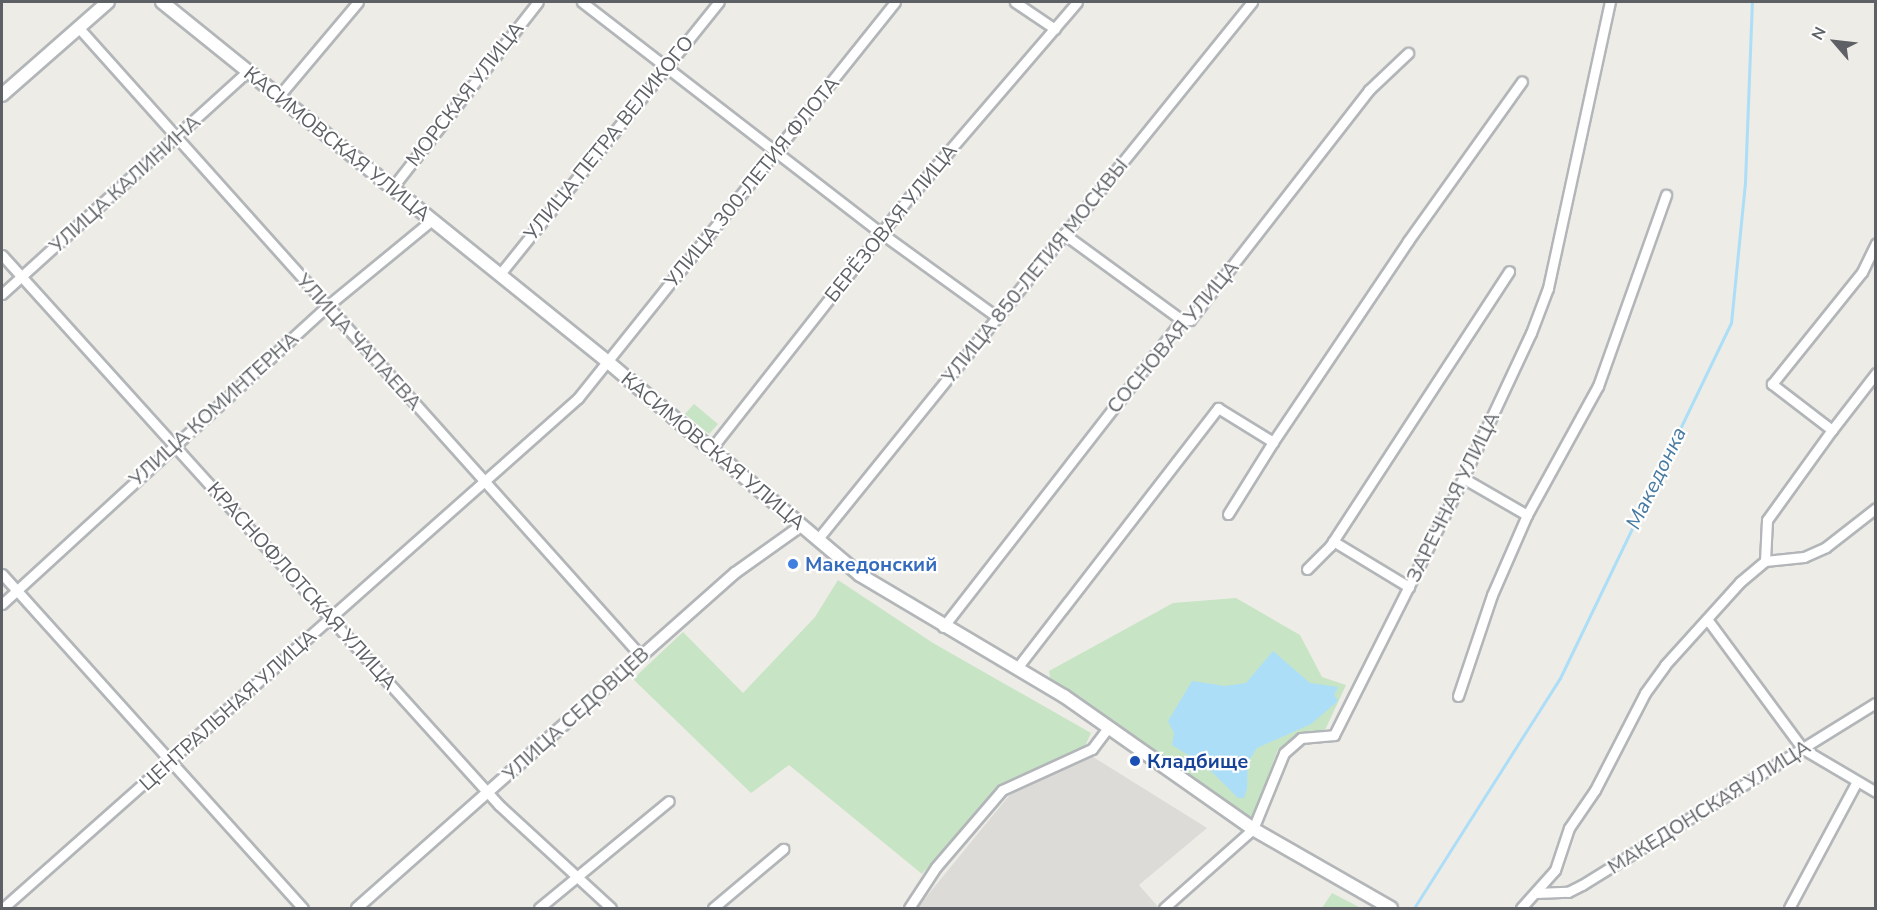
<!DOCTYPE html>
<meta charset="utf-8">
<style>
body{margin:0}
#map{position:relative;width:1877px;height:910px;overflow:hidden;background:#eeece6;font-family:"Nunito Sans",sans-serif}
div>[style]{position:absolute}
.industrial>*{inset:0;background:#dddbd8}
.green>*{inset:0;background:#c7e4c5}
.water>*{inset:0;background:#acdef8}
.stream>*{height:3px;margin:-1.5px;padding:0 1.5px;transform-origin:1.5px;border-radius:1.5px;background:#acdef8}
.roads{filter:drop-shadow(2px 0 #b3b6b9) drop-shadow(-2px 0 #b3b6b9) drop-shadow(0 2px #b3b6b9) drop-shadow(0 -2px #b3b6b9)}
.minor>*{height:9px;margin:-4.5px;padding:0 4.5px;transform-origin:4.5px;border-radius:4.5px;background:#fff}
.tertiary>*{height:10px;margin:-5px;padding:0 5px;transform-origin:5px;border-radius:5px;background:#fff}
.secondary>*{height:12px;margin:-6px;padding:0 6px;transform-origin:6px;border-radius:6px;background:#fff}
.dots>*{width:16px;height:16px;translate:-50% -50%;box-sizing:border-box;border:3px solid #fff;border-radius:50%}
span{translate:-50% -50%;white-space:nowrap;text-align:center;line-height:1.15;-webkit-text-stroke:4.5px #fff;paint-order:stroke}
.street-label{font-size:20px;color:#5d6165}
.shop-label{font-size:20px;color:#366cbe;font-weight:700}
.left{translate:0 -50%;text-align:left}
.transit-label{font-size:20px;color:#164399;font-weight:700}
.water-label{font-size:21px;color:#477aa1;font-style:italic}
.frame{position:absolute;inset:0;border:3px solid #5d6165;pointer-events:none}
.north{position:absolute;left:1805px;top:12px;width:60px;height:60px;-webkit-text-stroke:4px #fff;paint-order:stroke;rotate:298deg;font-size:16px;font-weight:700;line-height:24px;text-align:center;color:#5d6165}
.north::after{content:'';display:block;margin:auto;width:21px;height:27px;background:#5d6165;clip-path:polygon(50% 0,100% 100%,50% 72%,0 100%)}
</style>
<div id="map">
<div class="industrial">
<div style="clip-path:polygon(1090px 755px,1207px 828px,1139px 885px,1159px 908px,917px 908px,1012px 792px)"></div>
</div>
<div class="green">
<div style="clip-path:polygon(694px 404px,718px 424px,709px 434px,685px 414px)"></div>
<div style="clip-path:polygon(838px 580px,933px 643px,1091px 733px,1085px 746px,999px 785px,922px 874px,789px 765px,751px 793px,633px 679px,683px 632px,743px 693px,815px 617px)"></div>
<div style="clip-path:polygon(1236px 598px,1300px 635px,1322px 677px,1346px 685px,1325px 730px,1302px 733px,1278px 749px,1251px 822px,1050px 678px,1049px 671px,1173px 603px)"></div>
<div style="clip-path:polygon(1332px 893px,1361px 908px,1322px 908px)"></div>
</div>
<div class="water">
<div style="clip-path:polygon(1273px 651px,1310px 683px,1338px 687px,1334px 695px,1338px 701px,1311px 724px,1257px 748px,1248px 762px,1247px 789px,1244px 798px,1238px 798px,1206px 766px,1172px 745px,1174px 733px,1168px 721px,1192px 681px,1225px 686px,1246px 683px)"></div>
</div>
<div class="stream">
<div style="left:1414px;top:908px;width:272px;rotate:-57.6deg"></div>
<div style="left:1560px;top:678px;width:394px;rotate:-64.3deg"></div>
<div style="left:1731px;top:323px;width:142px;rotate:-84.3deg"></div>
<div style="left:1745px;top:182px;width:180px;rotate:-87.8deg"></div>
</div>
<div class="roads">
<div class="minor">
<div style="left:582px;top:2px;width:378px;rotate:37.7deg"></div>
<div style="left:881px;top:233px;width:143px;rotate:35.9deg"></div>
<div style="left:1015px;top:2px;width:48px;rotate:34deg"></div>
<div style="left:78px;top:27px;width:844px;rotate:48.17deg"></div>
<div style="left:278px;top:97px;width:124px;rotate:-49.9deg"></div>
<div style="left:392px;top:188px;width:236px;rotate:-51.9deg"></div>
<div style="left:1064px;top:234px;width:146px;rotate:36.1deg"></div>
<div style="left:2px;top:255px;width:741px;rotate:47.9deg"></div>
<div style="left:499px;top:805px;width:152px;rotate:42.6deg"></div>
<div style="left:500px;top:274px;width:349px;rotate:-51.2deg"></div>
<div style="left:2px;top:294px;width:331px;rotate:-42.2deg"></div>
<div style="left:1832px;top:430px;width:72px;rotate:-52.3deg"></div>
<div style="left:1273px;top:442px;width:242px;rotate:-56.1deg"></div>
<div style="left:1408px;top:241px;width:196px;rotate:-54.5deg"></div>
<div style="left:711px;top:449px;width:315px;rotate:-51.8deg"></div>
<div style="left:906px;top:201px;width:262px;rotate:-49.3deg"></div>
<div style="left:1527px;top:515px;width:147px;rotate:-61.2deg"></div>
<div style="left:1598px;top:386px;width:203px;rotate:-70.4deg"></div>
<div style="left:817px;top:540px;width:692px;rotate:-51.04deg"></div>
<div style="left:1333px;top:541px;width:89px;rotate:31.2deg"></div>
<div style="left:1765px;top:561px;width:41px;rotate:-87.2deg"></div>
<div style="left:1767px;top:520px;width:111px;rotate:-54.2deg"></div>
<div style="left:1832px;top:430px;width:76px;rotate:-142.5deg"></div>
<div style="left:1772px;top:384px;width:144px;rotate:-51.2deg"></div>
<div style="left:1862px;top:272px;width:32px;rotate:-64deg"></div>
<div style="left:1307px;top:569px;width:33px;rotate:-45deg"></div>
<div style="left:1330px;top:546px;width:328px;rotate:-56.9deg"></div>
<div style="left:2px;top:574px;width:450px;rotate:48deg"></div>
<div style="left:2px;top:604px;width:440px;rotate:-42.5deg"></div>
<div style="left:326px;top:307px;width:137px;rotate:-39.4deg"></div>
<div style="left:1707px;top:619px;width:162px;rotate:53.6deg"></div>
<div style="left:1803px;top:749px;width:85px;rotate:30.5deg"></div>
<div style="left:943px;top:627px;width:389px;rotate:-52.1deg"></div>
<div style="left:1182px;top:320px;width:8px"></div>
<div style="left:1190px;top:320px;width:291px;rotate:-52.1deg"></div>
<div style="left:1369px;top:90px;width:54px;rotate:-43.5deg"></div>
<div style="left:1017px;top:668px;width:329px;rotate:-52.3deg"></div>
<div style="left:1218px;top:408px;width:65px;rotate:31.7deg"></div>
<div style="left:1273px;top:442px;width:85px;rotate:122deg"></div>
<div style="left:1458px;top:696px;width:107px;rotate:-71.4deg"></div>
<div style="left:1492px;top:595px;width:87px;rotate:-66.4deg"></div>
<div style="left:1527px;top:515px;width:74px;rotate:-150deg"></div>
<div style="left:1535px;top:893px;width:33px;rotate:-2deg"></div>
<div style="left:1568px;top:892px;width:16px;rotate:-27deg"></div>
<div style="left:1582px;top:885px;width:346px;rotate:-31.8deg"></div>
<div style="left:3px;top:908px;width:769px;rotate:-41.57deg"></div>
<div style="left:578px;top:398px;width:507px;rotate:-51.32deg"></div>
<div style="left:539px;top:908px;width:168px;rotate:-39.5deg"></div>
<div style="left:713px;top:908px;width:92px;rotate:-40.1deg"></div>
<div style="left:909px;top:908px;width:49px;rotate:-56.6deg"></div>
<div style="left:936px;top:867px;width:101px;rotate:-49.4deg"></div>
<div style="left:1002px;top:790px;width:99px;rotate:-24.5deg"></div>
<div style="left:1092px;top:749px;width:26px;rotate:-53deg"></div>
<div style="left:1164px;top:908px;width:119px;rotate:-41.6deg"></div>
<div style="left:1253px;top:829px;width:82px;rotate:-67.8deg"></div>
<div style="left:1284px;top:753px;width:23px;rotate:-41deg"></div>
<div style="left:1301px;top:738px;width:33px;rotate:-5deg"></div>
<div style="left:1334px;top:735px;width:288px;rotate:-63.3deg"></div>
<div style="left:1463px;top:478px;width:160px;rotate:-64.9deg"></div>
<div style="left:1531px;top:333px;width:48px;rotate:-69.3deg"></div>
<div style="left:1548px;top:288px;width:293px;rotate:-77.8deg"></div>
<div style="left:1521px;top:908px;width:51px;rotate:-48.2deg"></div>
<div style="left:1555px;top:870px;width:44px;rotate:-71.6deg"></div>
<div style="left:1569px;top:828px;width:46px;rotate:-55.6deg"></div>
<div style="left:1595px;top:790px;width:109px;rotate:-62.7deg"></div>
<div style="left:1645px;top:693px;width:34px;rotate:-54deg"></div>
<div style="left:1665px;top:665px;width:112px;rotate:-47.9deg"></div>
<div style="left:1740px;top:582px;width:33px;rotate:-40deg"></div>
<div style="left:1765px;top:561px;width:39px;rotate:-6deg"></div>
<div style="left:1804px;top:557px;width:24px;rotate:-24deg"></div>
<div style="left:1826px;top:547px;width:63px;rotate:-38deg"></div>
<div style="left:1789px;top:908px;width:142px;rotate:-61.8deg"></div>
</div>
<div class="tertiary">
<div style="left:357px;top:908px;width:505px;rotate:-41.55deg"></div>
<div style="left:735px;top:573px;width:81px;rotate:-35.5deg"></div>
</div>
<div class="secondary">
<div style="left:162px;top:2px;width:573px;rotate:38.91deg"></div>
<div style="left:608px;top:362px;width:330px;rotate:40.2deg"></div>
<div style="left:860px;top:575px;width:237px;rotate:30.7deg"></div>
<div style="left:1064px;top:696px;width:231px;rotate:35.1deg"></div>
<div style="left:1253px;top:829px;width:159px;rotate:29.8deg"></div>
<div style="left:2px;top:95px;width:141px;rotate:-41.3deg"></div>
</div>
</div>
<div class="dots">
<div style="left:793px;top:564px;background:#3f7fe0"></div>
<div style="left:1135px;top:761px;background:#1a4fb4"></div>
</div>
<div class="street-label">
<span style="left:465px;top:94px;rotate:-52deg">МОРСКАЯ УЛИЦА</span>
<span style="left:609px;top:138px;rotate:-51deg">УЛИЦА ПЕТРА ВЕЛИКОГО</span>
<span style="left:337px;top:144px;rotate:39deg">КАСИМОВСКАЯ УЛИЦА</span>
<span style="left:752px;top:182px;rotate:-51deg">УЛИЦА 300-ЛЕТИЯ ФЛОТА</span>
<span style="left:125px;top:184px;rotate:-42deg">УЛИЦА КАЛИНИНА</span>
<span style="left:891px;top:223px;rotate:-51deg">БЕРЁЗОВАЯ УЛИЦА</span>
<span style="left:1035px;top:271px;rotate:-51deg">УЛИЦА 850-ЛЕТИЯ МОСКВЫ</span>
<span style="left:1173px;top:337px;rotate:-50deg">СОСНОВАЯ УЛИЦА</span>
<span style="left:359px;top:342px;rotate:48deg">УЛИЦА ЧАПАЕВА</span>
<span style="left:214px;top:409px;rotate:-42deg">УЛИЦА КОМИНТЕРНА</span>
<span style="left:713px;top:451px;rotate:40deg">КАСИМОВСКАЯ УЛИЦА</span>
<span style="left:1453px;top:497px;rotate:-64deg">ЗАРЕЧНАЯ УЛИЦА</span>
<span style="left:302px;top:586px;rotate:48deg">КРАСНОФЛОТСКАЯ УЛИЦА</span>
<span style="left:228px;top:710px;rotate:-42deg">ЦЕНТРАЛЬНАЯ УЛИЦА</span>
<span style="left:576px;top:714px;rotate:-42deg">УЛИЦА СЕДОВЦЕВ</span>
<span style="left:1709px;top:807px;rotate:-32deg">МАКЕДОНСКАЯ УЛИЦА</span>
</div>
<div class="shop-label">
<span class="left" style="left:805px;top:564px">Македонский</span>
</div>
<div class="transit-label">
<span class="left" style="left:1147px;top:761px">Кладбище</span>
</div>
<div class="water-label">
<span style="left:1656px;top:478px;rotate:-64deg">Македонка</span>
</div>
<div class="frame"></div>
<div class="north">N</div>
</div>
